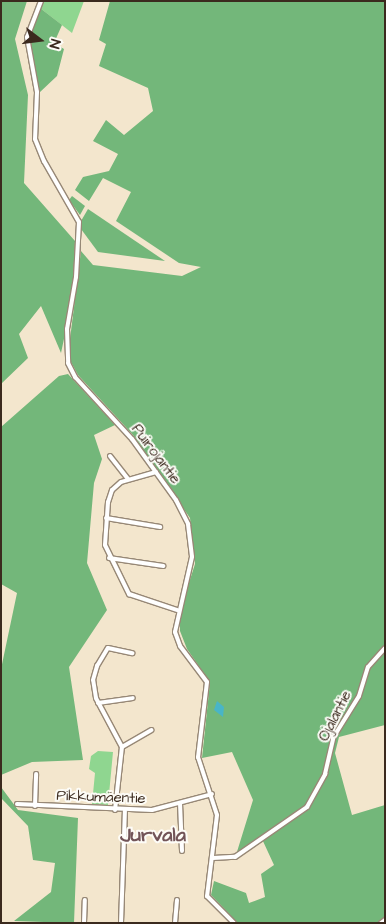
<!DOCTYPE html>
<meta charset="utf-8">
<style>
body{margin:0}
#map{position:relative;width:386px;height:924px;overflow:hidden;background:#f3e6cd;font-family:"Architects Daughter",sans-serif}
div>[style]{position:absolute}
.green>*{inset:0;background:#8fd690}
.forest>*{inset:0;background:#73b77a}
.water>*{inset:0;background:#49b5c7}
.roads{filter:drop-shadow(1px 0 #978876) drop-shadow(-1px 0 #978876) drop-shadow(0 1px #978876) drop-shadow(0 -1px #978876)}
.minor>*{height:4px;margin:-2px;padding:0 2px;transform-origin:2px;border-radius:2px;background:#fff}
.tertiary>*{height:4.5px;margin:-2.25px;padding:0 2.25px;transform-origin:2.25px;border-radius:2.25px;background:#fff}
span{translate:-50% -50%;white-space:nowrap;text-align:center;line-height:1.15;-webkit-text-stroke:4px #fdfcf7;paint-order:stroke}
.street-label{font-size:15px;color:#3b2a1e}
.district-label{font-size:20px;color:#725458;font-weight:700}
.frame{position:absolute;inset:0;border:2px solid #3b2a1e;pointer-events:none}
.north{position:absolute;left:15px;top:15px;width:50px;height:50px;-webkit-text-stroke:4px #fdfcf7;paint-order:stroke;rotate:105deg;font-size:14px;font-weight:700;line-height:20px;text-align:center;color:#3b2a1e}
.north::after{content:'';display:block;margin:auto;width:18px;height:22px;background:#3b2a1e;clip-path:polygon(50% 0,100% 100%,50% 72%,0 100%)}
</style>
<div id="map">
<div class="green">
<div style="clip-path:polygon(43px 1px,84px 1px,72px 33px,40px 8px)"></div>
<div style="clip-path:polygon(98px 751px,113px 752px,108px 805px,92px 804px,95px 773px,89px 769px,91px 756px)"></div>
</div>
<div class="forest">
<div style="clip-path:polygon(1px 1px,27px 1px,15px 39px,28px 95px,24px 183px,75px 241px,72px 301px,61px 353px,41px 306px,19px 334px,28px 358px,1px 384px)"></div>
<div style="clip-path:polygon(110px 1px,385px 1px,385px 725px,339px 737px,335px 753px,352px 815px,385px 805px,385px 923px,238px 923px,211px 895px,214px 881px,246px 893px,249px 903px,265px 897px,261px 874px,274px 865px,262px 839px,236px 855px,253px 800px,232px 752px,202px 758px,210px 682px,187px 649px,180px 631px,180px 611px,195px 564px,190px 518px,133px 435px,78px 375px,71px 362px,69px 347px,81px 251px,93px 265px,182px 276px,201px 267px,179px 263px,116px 221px,131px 192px,103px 178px,89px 201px,75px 190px,83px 177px,109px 171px,118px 154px,93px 141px,106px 120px,124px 135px,153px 111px,148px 88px,99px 66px,106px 44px,99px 40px)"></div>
<div style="clip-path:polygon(40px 8px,62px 25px,54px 43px,64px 49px,57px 76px,39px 93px,30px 37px)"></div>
<div style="clip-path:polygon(72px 196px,85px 206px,80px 215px,69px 200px)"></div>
<div style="clip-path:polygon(88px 209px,165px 261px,98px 252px,81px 229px,81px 221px)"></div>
<div style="clip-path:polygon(68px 374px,115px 425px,94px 435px,102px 459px,94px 483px,87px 563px,107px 610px,69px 667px,83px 760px,32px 762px,1px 775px,1px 669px,17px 593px,1px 584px,1px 427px,59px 376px)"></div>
<div style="clip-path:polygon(1px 787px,18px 810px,78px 818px,74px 923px,14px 921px,51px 892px,55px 863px,33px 860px,28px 826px,1px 798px)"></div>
</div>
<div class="water">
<div style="clip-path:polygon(217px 701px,224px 707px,223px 717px,214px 710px)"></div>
</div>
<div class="roads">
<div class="minor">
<div style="left:41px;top:1px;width:39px;rotate:111deg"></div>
<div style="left:27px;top:37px;width:56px;rotate:79.7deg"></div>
<div style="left:37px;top:92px;width:47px;rotate:92.4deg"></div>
<div style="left:35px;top:139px;width:24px;rotate:68deg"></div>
<div style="left:44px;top:161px;width:70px;rotate:60.2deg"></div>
<div style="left:79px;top:222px;width:55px;rotate:93.1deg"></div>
<div style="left:76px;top:277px;width:53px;rotate:99.8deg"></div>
<div style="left:67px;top:329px;width:34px;rotate:88deg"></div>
<div style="left:68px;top:363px;width:16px;rotate:63deg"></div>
<div style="left:75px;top:377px;width:84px;rotate:47.4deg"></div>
<div style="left:132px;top:439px;width:75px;rotate:54.2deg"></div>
<div style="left:176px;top:500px;width:27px;rotate:63deg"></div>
<div style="left:188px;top:524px;width:33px;rotate:83deg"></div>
<div style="left:192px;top:557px;width:77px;rotate:102.8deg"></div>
<div style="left:175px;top:632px;width:15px;rotate:70deg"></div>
<div style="left:180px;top:646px;width:45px;rotate:53.1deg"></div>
<div style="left:207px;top:682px;width:76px;rotate:96.8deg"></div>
<div style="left:198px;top:757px;width:61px;rotate:71.9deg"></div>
<div style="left:217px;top:815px;width:82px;rotate:97deg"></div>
<div style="left:207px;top:896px;width:38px;rotate:45deg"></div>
<div style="left:110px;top:456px;width:29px;rotate:52deg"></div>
<div style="left:156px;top:472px;width:36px;rotate:164deg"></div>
<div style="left:121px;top:482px;width:12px;rotate:138deg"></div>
<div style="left:112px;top:490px;width:13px;rotate:108deg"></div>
<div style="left:108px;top:502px;width:43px;rotate:94deg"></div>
<div style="left:105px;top:545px;width:55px;rotate:63.9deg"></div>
<div style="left:129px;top:594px;width:51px;rotate:18.4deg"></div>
<div style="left:106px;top:518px;width:55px;rotate:9.5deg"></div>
<div style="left:109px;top:558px;width:55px;rotate:8.4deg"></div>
<div style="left:98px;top:703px;width:35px;rotate:-8deg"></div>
<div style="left:122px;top:747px;width:34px;rotate:-30deg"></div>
<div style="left:180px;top:803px;width:48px;rotate:87.6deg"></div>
<div style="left:17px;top:804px;width:135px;rotate:2.5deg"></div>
<div style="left:152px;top:810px;width:62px;rotate:-14.9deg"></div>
<div style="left:35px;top:806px;width:32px;rotate:-88deg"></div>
<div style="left:115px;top:810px;width:63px;rotate:-83.7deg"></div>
<div style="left:122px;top:747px;width:55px;rotate:-118deg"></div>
<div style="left:96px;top:698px;width:18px;rotate:-99deg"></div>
<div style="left:93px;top:680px;width:15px;rotate:-74deg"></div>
<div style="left:97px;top:666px;width:21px;rotate:-59deg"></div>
<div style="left:108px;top:648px;width:25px;rotate:12deg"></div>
<div style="left:213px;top:858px;width:22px;rotate:-3deg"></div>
<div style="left:235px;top:857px;width:88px;rotate:-34.8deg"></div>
<div style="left:307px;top:807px;width:38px;rotate:-61deg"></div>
<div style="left:325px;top:774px;width:37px;rotate:-77deg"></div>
<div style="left:333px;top:738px;width:49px;rotate:-58.2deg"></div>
<div style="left:359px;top:696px;width:30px;rotate:-73deg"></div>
<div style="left:368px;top:667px;width:25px;rotate:-48deg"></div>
<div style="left:84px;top:923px;width:23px;rotate:-88deg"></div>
<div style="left:121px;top:923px;width:112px;rotate:-88deg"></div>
<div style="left:175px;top:923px;width:23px;rotate:-85deg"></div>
</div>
<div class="tertiary">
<div style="left:381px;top:923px;width:5px;rotate:-37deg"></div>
</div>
</div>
<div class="street-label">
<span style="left:156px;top:454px;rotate:53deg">Puirojantie</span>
<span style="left:335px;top:716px;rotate:-63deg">Ojalantie</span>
<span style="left:101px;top:797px;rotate:2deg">Pikkumäentie</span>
</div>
<div class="district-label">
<span style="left:153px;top:835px">Jurvala</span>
</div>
<div class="frame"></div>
<div class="north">N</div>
</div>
